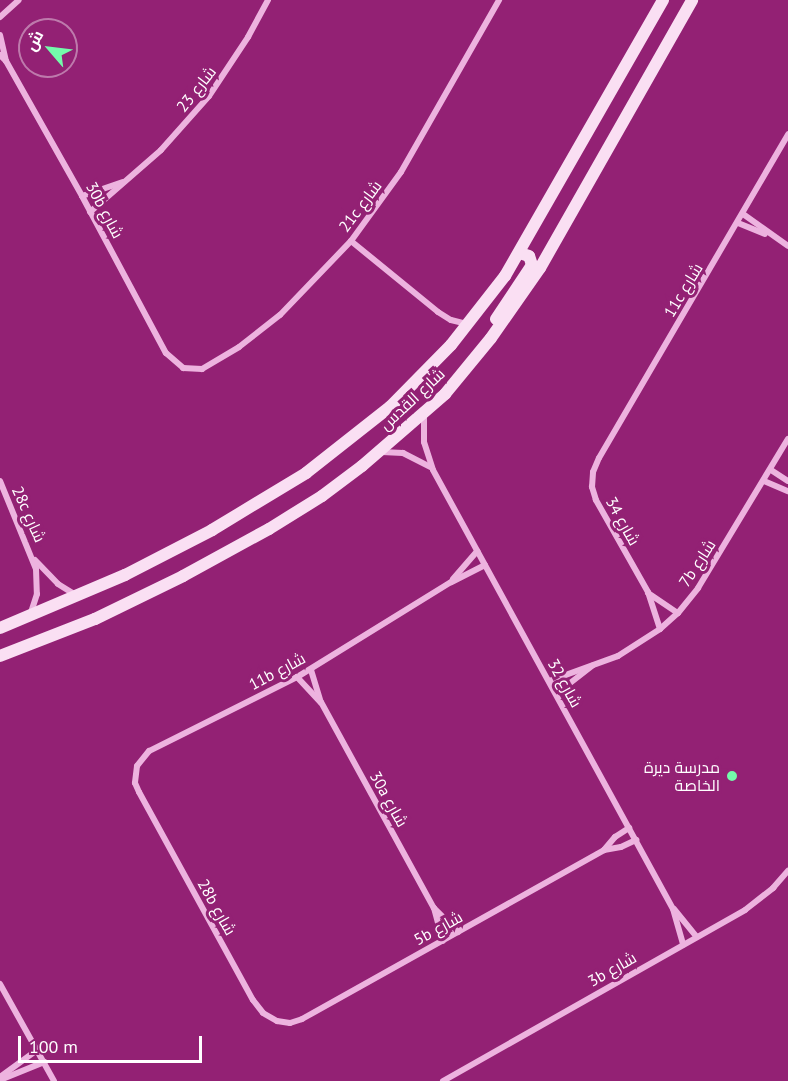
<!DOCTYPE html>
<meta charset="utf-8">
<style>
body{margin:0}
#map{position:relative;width:788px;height:1081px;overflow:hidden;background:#932174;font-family:"PT Sans",Cairo,sans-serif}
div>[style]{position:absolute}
.street>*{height:6px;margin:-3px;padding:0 3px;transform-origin:3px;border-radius:3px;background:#edb3df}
.secondary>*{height:12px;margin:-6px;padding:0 6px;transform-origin:6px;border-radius:6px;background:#fadff3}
.dots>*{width:16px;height:16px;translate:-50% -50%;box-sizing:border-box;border:3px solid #932174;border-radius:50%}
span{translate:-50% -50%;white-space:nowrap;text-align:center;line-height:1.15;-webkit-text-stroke:6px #932174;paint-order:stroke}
.street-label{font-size:16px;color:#fff}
.poi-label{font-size:16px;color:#fff}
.right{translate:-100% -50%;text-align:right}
.north{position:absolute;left:18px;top:18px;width:60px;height:60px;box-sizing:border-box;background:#932174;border:2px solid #be7aac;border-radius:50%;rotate:298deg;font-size:16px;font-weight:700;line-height:24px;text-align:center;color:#fff}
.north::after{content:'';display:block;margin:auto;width:21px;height:27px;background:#74faab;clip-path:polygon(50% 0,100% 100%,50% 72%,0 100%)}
.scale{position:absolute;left:18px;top:1036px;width:184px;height:27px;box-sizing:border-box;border:3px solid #fff;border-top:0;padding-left:8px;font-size:18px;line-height:21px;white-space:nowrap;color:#fff;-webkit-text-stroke:4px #932174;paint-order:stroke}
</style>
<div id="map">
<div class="street">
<div style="left:0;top:17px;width:25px;rotate:-42deg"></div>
<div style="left:0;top:35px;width:27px;rotate:77deg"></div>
<div style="left:0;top:55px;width:8px;rotate:45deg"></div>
<div style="left:6px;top:61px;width:155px;rotate:60.6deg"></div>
<div style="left:82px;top:196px;width:178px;rotate:61.9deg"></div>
<div style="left:166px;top:353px;width:23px;rotate:41deg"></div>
<div style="left:183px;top:368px;width:19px;rotate:3deg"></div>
<div style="left:202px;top:369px;width:43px;rotate:-30.7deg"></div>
<div style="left:239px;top:347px;width:52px;rotate:-38deg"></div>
<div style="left:280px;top:315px;width:103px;rotate:-46.2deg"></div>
<div style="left:351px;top:241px;width:85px;rotate:-54.1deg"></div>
<div style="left:401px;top:172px;width:198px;rotate:-60.3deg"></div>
<div style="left:82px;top:196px;width:43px;rotate:-18.9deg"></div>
<div style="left:90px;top:212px;width:94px;rotate:-41.1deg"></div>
<div style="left:161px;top:150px;width:72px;rotate:-48.4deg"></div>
<div style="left:209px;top:96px;width:71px;rotate:-56.5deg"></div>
<div style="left:248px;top:37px;width:42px;rotate:-61.6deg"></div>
<div style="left:743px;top:214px;width:55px;rotate:35.4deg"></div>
<div style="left:738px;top:223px;width:29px;rotate:22deg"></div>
<div style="left:351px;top:241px;width:112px;rotate:39.2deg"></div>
<div style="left:438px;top:312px;width:15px;rotate:32deg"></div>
<div style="left:451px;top:320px;width:16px;rotate:14deg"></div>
<div style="left:424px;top:414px;width:28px;rotate:90deg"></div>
<div style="left:424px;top:442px;width:29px;rotate:72deg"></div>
<div style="left:433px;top:470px;width:500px;rotate:61.33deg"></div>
<div style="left:673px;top:909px;width:37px;rotate:74deg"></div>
<div style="left:382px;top:452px;width:21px;rotate:3deg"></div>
<div style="left:403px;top:453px;width:31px;rotate:27deg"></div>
<div style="left:771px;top:470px;width:20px;rotate:33deg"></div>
<div style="left:0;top:481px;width:95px;rotate:67.8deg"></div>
<div style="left:36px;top:569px;width:25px;rotate:88deg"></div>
<div style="left:37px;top:594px;width:20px;rotate:108deg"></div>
<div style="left:764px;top:481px;width:26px;rotate:23deg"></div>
<div style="left:35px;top:560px;width:33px;rotate:46deg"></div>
<div style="left:58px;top:584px;width:22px;rotate:32deg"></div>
<div style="left:485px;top:565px;width:38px;rotate:153deg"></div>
<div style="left:451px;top:582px;width:181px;rotate:148.3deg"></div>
<div style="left:297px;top:677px;width:165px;rotate:153.4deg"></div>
<div style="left:149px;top:751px;width:19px;rotate:129deg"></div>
<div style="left:137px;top:766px;width:17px;rotate:97deg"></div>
<div style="left:135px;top:783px;width:10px;rotate:66deg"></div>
<div style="left:139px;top:792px;width:237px;rotate:61.3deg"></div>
<div style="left:253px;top:1000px;width:16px;rotate:52deg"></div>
<div style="left:263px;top:1013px;width:16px;rotate:30deg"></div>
<div style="left:277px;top:1021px;width:13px;rotate:9deg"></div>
<div style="left:290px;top:1023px;width:13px;rotate:-18deg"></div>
<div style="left:302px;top:1019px;width:346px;rotate:-29.2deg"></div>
<div style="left:604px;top:850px;width:17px;rotate:-10deg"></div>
<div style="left:621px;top:847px;width:17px;rotate:-25deg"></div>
<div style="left:453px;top:579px;width:37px;rotate:-49deg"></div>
<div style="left:648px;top:593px;width:36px;rotate:34deg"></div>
<div style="left:660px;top:629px;width:39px;rotate:-108deg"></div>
<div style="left:648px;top:592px;width:106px;rotate:-119.5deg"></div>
<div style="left:596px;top:500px;width:14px;rotate:-107deg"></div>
<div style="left:592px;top:487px;width:15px;rotate:-86deg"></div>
<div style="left:593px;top:472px;width:15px;rotate:-67deg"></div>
<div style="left:599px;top:458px;width:375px;rotate:-59.7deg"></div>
<div style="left:311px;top:670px;width:34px;rotate:73deg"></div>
<div style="left:321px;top:702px;width:235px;rotate:61.3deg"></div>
<div style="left:434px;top:908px;width:34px;rotate:75deg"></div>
<div style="left:297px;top:677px;width:34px;rotate:47deg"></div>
<div style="left:549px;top:681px;width:73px;rotate:-19.9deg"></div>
<div style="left:618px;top:656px;width:50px;rotate:-32.7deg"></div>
<div style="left:660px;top:629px;width:24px;rotate:-42deg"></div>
<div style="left:678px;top:613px;width:32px;rotate:-51deg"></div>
<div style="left:698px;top:588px;width:174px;rotate:-58.9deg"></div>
<div style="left:556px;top:694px;width:46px;rotate:-37.9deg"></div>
<div style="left:604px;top:850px;width:17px;rotate:-50deg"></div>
<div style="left:615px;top:837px;width:17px;rotate:-33deg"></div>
<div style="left:434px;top:908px;width:34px;rotate:45deg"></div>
<div style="left:674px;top:909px;width:36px;rotate:51deg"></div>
<div style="left:0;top:984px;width:111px;rotate:60.9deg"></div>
<div style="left:0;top:1077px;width:46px;rotate:-36.1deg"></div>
<div style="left:0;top:1080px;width:48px;rotate:-22.2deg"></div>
<div style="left:443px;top:1081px;width:347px;rotate:-29.5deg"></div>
<div style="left:745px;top:910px;width:36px;rotate:-38deg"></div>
<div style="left:773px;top:888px;width:23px;rotate:-49deg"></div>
</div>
<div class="secondary">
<div style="left:496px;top:319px;width:65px;rotate:-56.3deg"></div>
<div style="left:532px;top:265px;width:9px;rotate:-108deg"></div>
<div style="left:529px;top:256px;width:9px;rotate:-162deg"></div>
<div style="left:0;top:628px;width:136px;rotate:-23deg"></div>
<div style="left:125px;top:575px;width:98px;rotate:-27.3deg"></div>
<div style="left:212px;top:530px;width:110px;rotate:-31.2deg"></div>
<div style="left:306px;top:473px;width:107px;rotate:-38.2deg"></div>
<div style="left:390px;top:407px;width:87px;rotate:-45.5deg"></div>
<div style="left:451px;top:345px;width:88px;rotate:-52deg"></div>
<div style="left:505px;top:276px;width:318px;rotate:-60.2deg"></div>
<div style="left:0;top:656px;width:102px;rotate:-21.3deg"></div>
<div style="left:95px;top:619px;width:98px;rotate:-26deg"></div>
<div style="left:183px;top:576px;width:98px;rotate:-28.7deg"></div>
<div style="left:269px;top:529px;width:62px;rotate:-31.9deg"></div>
<div style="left:322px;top:496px;width:50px;rotate:-36.9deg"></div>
<div style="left:362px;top:466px;width:110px;rotate:-40.9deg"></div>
<div style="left:445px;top:394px;width:72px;rotate:-50.6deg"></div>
<div style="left:491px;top:338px;width:85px;rotate:-55deg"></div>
<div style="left:540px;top:268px;width:308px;rotate:-60.4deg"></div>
</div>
<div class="dots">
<div style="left:732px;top:776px;background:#74faab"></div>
</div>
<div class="street-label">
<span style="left:196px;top:89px;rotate:-52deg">شارع 23</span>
<span style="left:360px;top:206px;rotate:-53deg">21c شارع</span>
<span style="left:105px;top:210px;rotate:62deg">30b شارع</span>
<span style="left:683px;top:290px;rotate:-59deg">11c شارع</span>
<span style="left:412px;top:399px;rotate:-43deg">شارع القدس</span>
<span style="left:29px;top:514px;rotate:66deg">28c شارع</span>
<span style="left:623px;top:521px;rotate:61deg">شارع 34</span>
<span style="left:697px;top:563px;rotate:-57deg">7b شارع</span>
<span style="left:277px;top:671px;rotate:-28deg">11b شارع</span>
<span style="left:565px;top:683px;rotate:61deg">شارع 32</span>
<span style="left:389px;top:799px;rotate:61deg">30a شارع</span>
<span style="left:217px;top:907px;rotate:61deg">28b شارع</span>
<span style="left:438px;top:928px;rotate:-29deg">5b شارع</span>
<span style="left:612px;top:969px;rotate:-30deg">3b شارع</span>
</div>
<div class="poi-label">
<span class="right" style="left:720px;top:776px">مدرسة ديرة<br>الخاصة</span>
</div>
<div class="north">ش</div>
<div class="scale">100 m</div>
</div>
